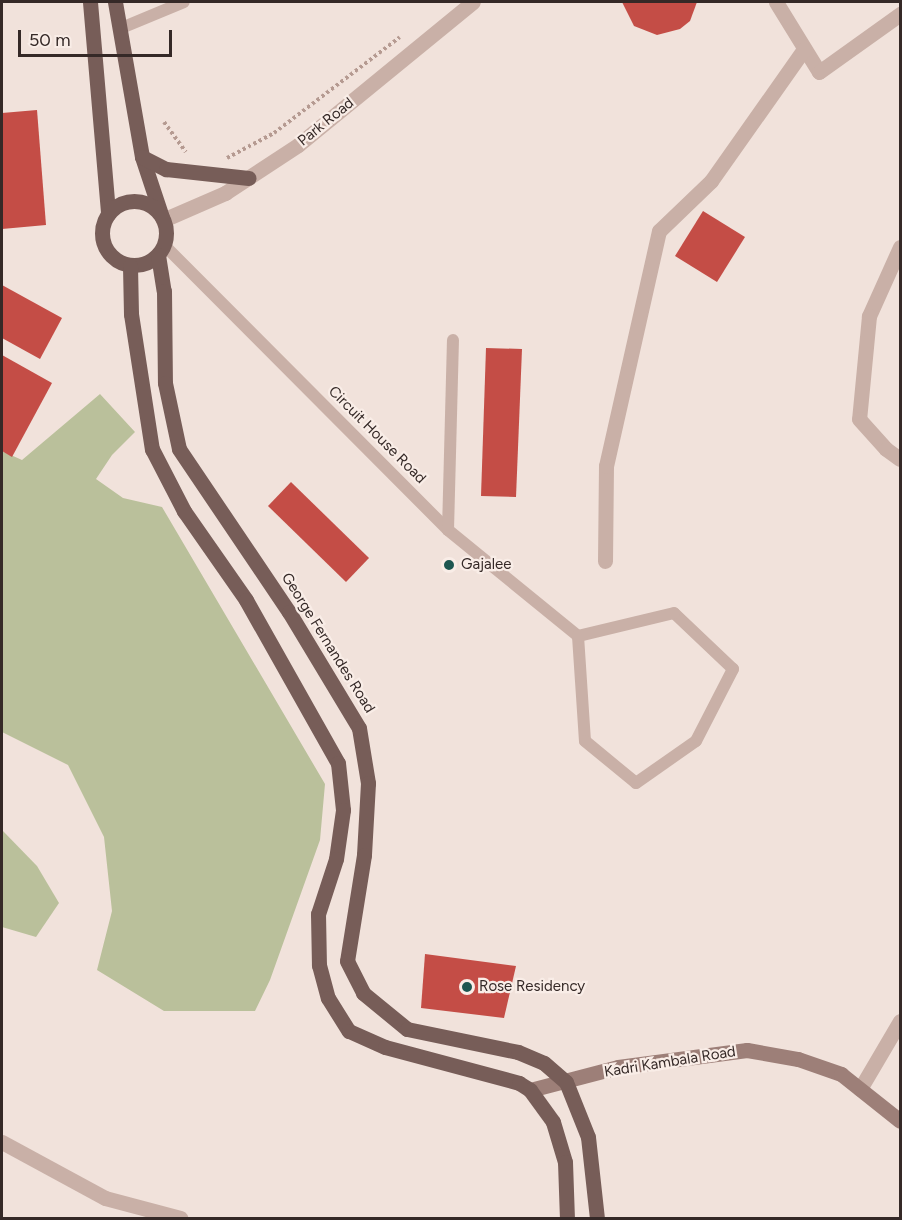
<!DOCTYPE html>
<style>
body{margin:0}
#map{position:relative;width:902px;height:1220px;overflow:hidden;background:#f1e2db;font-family:Figtree,sans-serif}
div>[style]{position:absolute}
.green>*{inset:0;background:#bac09b}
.building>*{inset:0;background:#c44d46}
.path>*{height:4px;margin-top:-2px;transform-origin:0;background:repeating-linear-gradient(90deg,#b59a91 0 3px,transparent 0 6px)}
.lane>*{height:12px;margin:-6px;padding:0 6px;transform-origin:6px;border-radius:6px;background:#c9b0a7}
.street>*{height:15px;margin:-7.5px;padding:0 7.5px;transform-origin:7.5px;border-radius:7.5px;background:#c9b0a7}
.secondary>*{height:15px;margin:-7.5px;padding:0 7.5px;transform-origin:7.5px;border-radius:7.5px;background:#9d7f78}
.primary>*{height:15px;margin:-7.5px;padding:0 7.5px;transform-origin:7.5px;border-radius:7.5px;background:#775d58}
.primary>.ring{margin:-7.5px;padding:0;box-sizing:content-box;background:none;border:15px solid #775d58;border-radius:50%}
.dots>*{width:16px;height:16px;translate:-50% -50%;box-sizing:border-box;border:3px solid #f9ede7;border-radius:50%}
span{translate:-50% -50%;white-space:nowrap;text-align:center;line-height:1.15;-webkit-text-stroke:4.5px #f9ede7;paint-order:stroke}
.street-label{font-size:15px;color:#352927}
.poi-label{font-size:15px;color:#352927}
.left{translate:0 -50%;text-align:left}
.frame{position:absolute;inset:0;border:3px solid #352927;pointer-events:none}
.scale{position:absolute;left:18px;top:30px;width:154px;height:27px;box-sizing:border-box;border:3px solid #352927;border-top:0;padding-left:8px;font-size:18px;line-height:21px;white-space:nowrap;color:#352927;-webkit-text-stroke:4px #f9ede7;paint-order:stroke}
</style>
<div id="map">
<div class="green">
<div style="clip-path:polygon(100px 394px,135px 432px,112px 455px,96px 479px,123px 498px,162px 507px,325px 784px,320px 840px,270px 980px,255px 1011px,164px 1011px,97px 970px,112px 911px,104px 837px,68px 765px,2px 732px,2px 451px,22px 460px)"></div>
<div style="clip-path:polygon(2px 830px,37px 866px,59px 903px,36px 937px,2px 927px)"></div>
</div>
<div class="building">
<div style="clip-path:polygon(622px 2px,697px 2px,690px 21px,680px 29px,657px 35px,634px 26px)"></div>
<div style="clip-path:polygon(37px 110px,46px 225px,2px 229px,2px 113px)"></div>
<div style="clip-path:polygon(703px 211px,745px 237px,717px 282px,675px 256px)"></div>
<div style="clip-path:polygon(2px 285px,62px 318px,40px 359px,2px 338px)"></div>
<div style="clip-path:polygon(486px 348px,522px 349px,516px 497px,481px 496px)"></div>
<div style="clip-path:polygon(2px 355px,52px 383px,12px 457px,2px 451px)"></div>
<div style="clip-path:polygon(291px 482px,369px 558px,346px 582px,268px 506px)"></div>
<div style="clip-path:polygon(425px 954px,516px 966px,504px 1018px,421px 1008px)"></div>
</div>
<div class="path">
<div style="left:164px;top:122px;width:37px;rotate:54deg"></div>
<div style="left:227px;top:158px;width:53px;rotate:-28deg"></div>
<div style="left:274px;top:133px;width:158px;rotate:-37.3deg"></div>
</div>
<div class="lane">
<div style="left:119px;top:29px;width:70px;rotate:-22.6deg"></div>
<div style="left:164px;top:245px;width:402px;rotate:45.1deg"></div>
<div style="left:448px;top:530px;width:168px;rotate:39.2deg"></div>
<div style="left:578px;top:636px;width:105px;rotate:86.2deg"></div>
<div style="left:585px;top:741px;width:66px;rotate:39.5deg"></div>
<div style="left:636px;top:783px;width:73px;rotate:-35deg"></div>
<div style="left:696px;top:741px;width:81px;rotate:-62.8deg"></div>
<div style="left:733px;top:669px;width:81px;rotate:-136.5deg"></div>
<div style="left:674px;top:613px;width:99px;rotate:166.5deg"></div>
<div style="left:448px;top:530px;width:190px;rotate:-88.5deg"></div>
</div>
<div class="street">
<div style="left:776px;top:2px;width:82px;rotate:58.4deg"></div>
<div style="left:819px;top:72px;width:100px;rotate:-35.6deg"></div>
<div style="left:163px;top:220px;width:68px;rotate:-23.5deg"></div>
<div style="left:225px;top:193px;width:87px;rotate:-33.3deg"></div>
<div style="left:298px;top:145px;width:226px;rotate:-39.3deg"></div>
<div style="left:900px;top:247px;width:76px;rotate:114.2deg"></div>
<div style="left:869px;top:316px;width:103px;rotate:95.5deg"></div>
<div style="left:859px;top:419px;width:40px;rotate:48deg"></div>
<div style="left:886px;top:449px;width:17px;rotate:36deg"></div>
<div style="left:605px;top:561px;width:95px;rotate:-89.4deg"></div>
<div style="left:606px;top:466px;width:241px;rotate:-77.3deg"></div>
<div style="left:659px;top:231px;width:72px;rotate:-43.9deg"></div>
<div style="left:711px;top:181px;width:161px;rotate:-54.8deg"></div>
<div style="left:860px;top:1089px;width:79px;rotate:-59.5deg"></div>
<div style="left:2px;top:1142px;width:117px;rotate:28.5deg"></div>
<div style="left:105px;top:1198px;width:78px;rotate:14.9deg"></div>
</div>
<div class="secondary">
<div style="left:530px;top:1090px;width:91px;rotate:-14.6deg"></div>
<div style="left:618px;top:1067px;width:130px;rotate:-7.5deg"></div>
<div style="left:747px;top:1050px;width:52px;rotate:10deg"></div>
<div style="left:798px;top:1059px;width:46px;rotate:19.2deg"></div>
<div style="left:841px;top:1074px;width:75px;rotate:38.5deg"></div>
</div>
<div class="primary">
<div style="left:90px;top:2px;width:213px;rotate:85.1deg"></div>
<div style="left:115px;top:2px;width:157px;rotate:80.1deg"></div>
<div style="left:142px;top:157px;width:63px;rotate:71.6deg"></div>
<div style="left:142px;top:157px;width:27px;rotate:27deg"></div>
<div style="left:166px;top:169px;width:83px;rotate:6.2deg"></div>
<div class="ring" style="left:102px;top:201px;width:49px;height:49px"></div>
<div style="left:158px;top:255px;width:36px;rotate:81deg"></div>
<div style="left:164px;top:291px;width:92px;rotate:89.4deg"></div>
<div style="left:165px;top:383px;width:67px;rotate:78deg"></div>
<div style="left:179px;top:449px;width:197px;rotate:56deg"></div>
<div style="left:289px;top:612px;width:135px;rotate:58.9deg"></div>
<div style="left:359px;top:728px;width:56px;rotate:80.7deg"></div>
<div style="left:368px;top:783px;width:72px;rotate:93.2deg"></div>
<div style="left:364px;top:855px;width:107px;rotate:99.1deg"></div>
<div style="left:347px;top:961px;width:36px;rotate:63deg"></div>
<div style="left:363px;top:993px;width:57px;rotate:39.3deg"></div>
<div style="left:407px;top:1029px;width:113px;rotate:11.7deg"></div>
<div style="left:518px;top:1052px;width:28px;rotate:23deg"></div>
<div style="left:544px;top:1063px;width:29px;rotate:41deg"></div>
<div style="left:566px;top:1082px;width:59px;rotate:68.2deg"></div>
<div style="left:588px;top:1137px;width:81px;rotate:83.7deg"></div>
<div style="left:130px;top:266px;width:48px;rotate:88.8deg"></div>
<div style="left:131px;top:314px;width:137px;rotate:81.2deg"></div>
<div style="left:152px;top:449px;width:70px;rotate:62.7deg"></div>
<div style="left:184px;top:511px;width:108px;rotate:55.1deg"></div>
<div style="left:246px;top:600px;width:187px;rotate:60.6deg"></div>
<div style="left:338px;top:763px;width:47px;rotate:83.9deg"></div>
<div style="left:343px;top:810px;width:49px;rotate:98.1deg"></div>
<div style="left:336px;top:859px;width:58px;rotate:108.1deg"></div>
<div style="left:318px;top:914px;width:51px;rotate:88.9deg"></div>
<div style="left:319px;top:965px;width:34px;rotate:75deg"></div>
<div style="left:328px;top:998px;width:39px;rotate:58deg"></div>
<div style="left:349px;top:1031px;width:39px;rotate:24deg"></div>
<div style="left:385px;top:1047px;width:139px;rotate:15deg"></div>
<div style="left:519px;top:1083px;width:13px;rotate:32deg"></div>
<div style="left:530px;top:1090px;width:39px;rotate:54deg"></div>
<div style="left:553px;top:1122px;width:42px;rotate:73.3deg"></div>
<div style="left:565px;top:1162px;width:56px;rotate:88deg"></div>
</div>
<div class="dots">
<div style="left:449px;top:565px;background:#1d5650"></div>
<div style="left:467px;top:987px;background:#1d5650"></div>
</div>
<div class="street-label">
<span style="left:326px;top:122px;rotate:-39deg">Park Road</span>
<span style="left:377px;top:435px;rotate:45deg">Circuit House Road</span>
<span style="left:328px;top:643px;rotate:58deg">George Fernandes Road</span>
<span style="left:670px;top:1062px;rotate:-9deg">Kadri Kambala Road</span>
</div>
<div class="poi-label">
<span class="left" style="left:461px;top:565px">Gajalee</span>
<span class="left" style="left:479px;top:987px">Rose Residency</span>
</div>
<div class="frame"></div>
<div class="scale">50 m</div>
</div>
